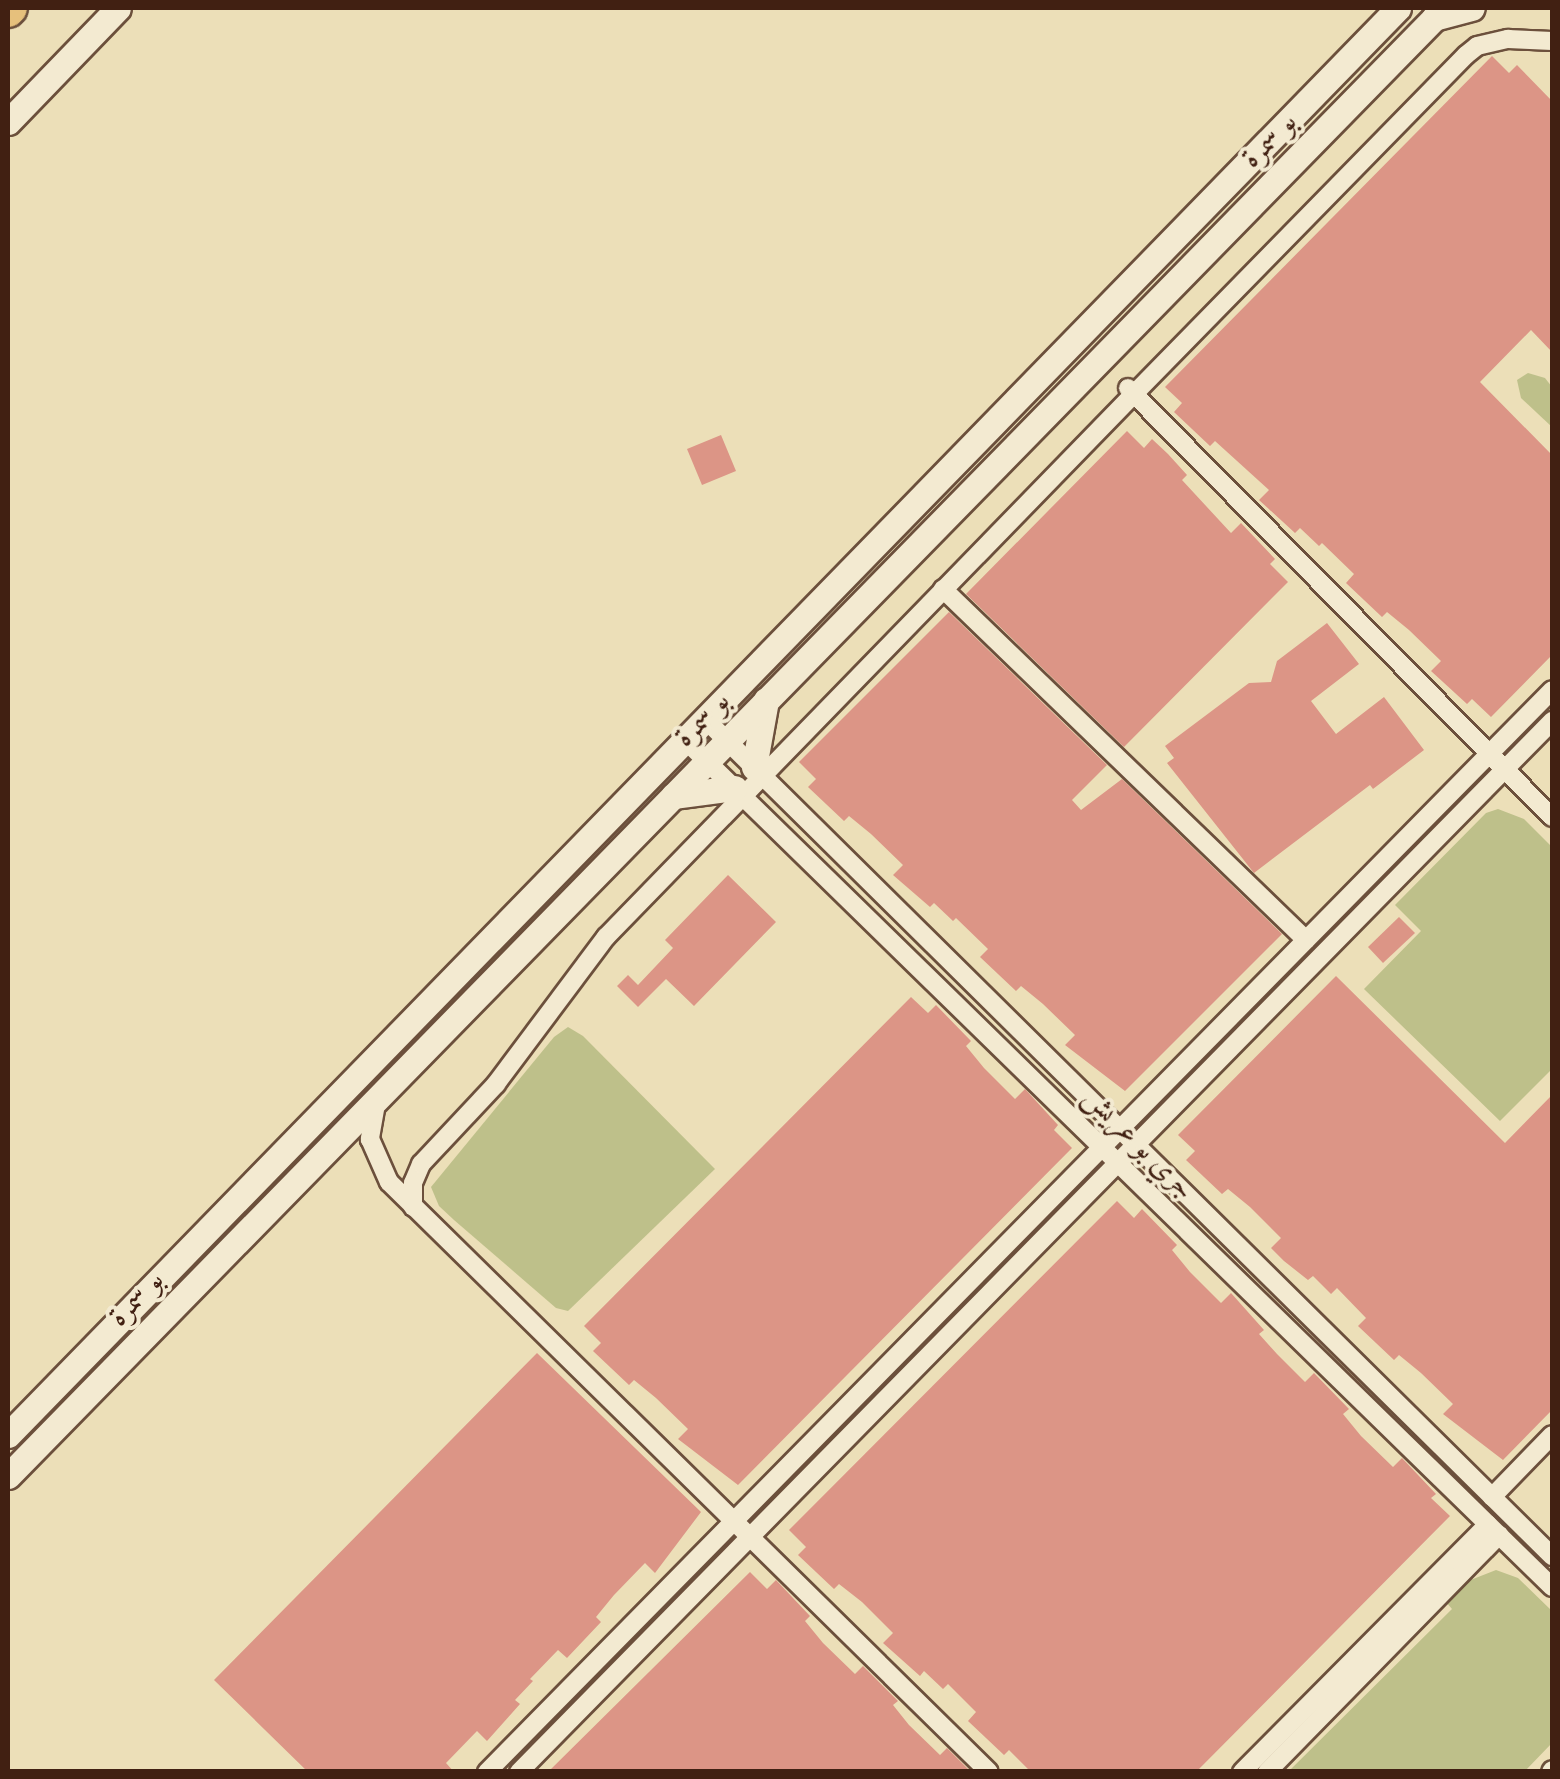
<!DOCTYPE html>
<meta charset="utf-8">
<style>
body{margin:0}
#map{position:relative;width:1560px;height:1779px;overflow:hidden;background:#ecdfb8;font-family:"IM FELL French Canon",Amiri,serif}
div>[style]{position:absolute}
.green>*{inset:0;background:#bec08a}
.building>*{inset:0;background:#dc9586}
.roads{filter:drop-shadow(2px 0 #6c503c) drop-shadow(-2px 0 #6c503c) drop-shadow(0 2px #6c503c) drop-shadow(0 -2px #6c503c)}
.street>*{height:18px;margin:-9px;padding:0 9px;transform-origin:9px;border-radius:9px;background:#f3ead1}
.secondary>*{height:25px;margin:-12.5px;padding:0 12.5px;transform-origin:12.5px;border-radius:12.5px;background:#f3ead1}
.highway>*{height:32px;margin:-16px;padding:0 16px;transform-origin:16px;border-radius:16px;background:#e6c07c}
span{translate:-50% -50%;white-space:nowrap;text-align:center;line-height:1.15;-webkit-text-stroke:8px #f3ead1;paint-order:stroke}
.street-label{font-size:30px;color:#412012}
.frame{position:absolute;inset:0;border:10px solid #412012;pointer-events:none}
</style>
<div id="map">
<div class="green">
<div style="clip-path:polygon(1528px 373px,1545px 378px,1552px 387px,1552px 427px,1521px 398px,1517px 380px)"></div>
<div style="clip-path:polygon(1498px 809px,1524px 819px,1552px 847px,1552px 1069px,1500px 1121px,1364px 989px,1421px 931px,1395px 905px,1486px 813px)"></div>
<div style="clip-path:polygon(568px 1027px,583px 1036px,715px 1169px,568px 1311px,556px 1308px,454px 1220px,439px 1206px,431px 1187px,554px 1037px)"></div>
<div style="clip-path:polygon(1496px 1570px,1518px 1578px,1552px 1611px,1552px 1743px,1525px 1771px,1289px 1771px,1452px 1609px,1446px 1602px,1468px 1581px)"></div>
</div>
<div class="building">
<div style="clip-path:polygon(1492px 56px,1509px 73px,1517px 65px,1552px 101px,1552px 352px,1531px 330px,1480px 382px,1552px 455px,1552px 655px,1491px 717px,1472px 699px,1467px 704px,1431px 671px,1441px 661px,1409px 630px,1387px 612px,1382px 617px,1346px 583px,1354px 574px,1322px 543px,1319px 546px,1300px 528px,1295px 533px,1259px 500px,1269px 490px,1215px 441px,1210px 446px,1174px 412px,1182px 403px,1165px 387px)"></div>
<div style="clip-path:polygon(1127px 431px,1144px 448px,1152px 439px,1168px 454px,1187px 475px,1182px 480px,1231px 533px,1241px 523px,1275px 559px,1270px 564px,1288px 582px,1124px 747px,966px 594px)"></div>
<div style="clip-path:polygon(721px 435px,736px 471px,702px 485px,687px 449px)"></div>
<div style="clip-path:polygon(949px 612px,1107px 765px,1072px 800px,1081px 810px,1122px 779px,1282px 934px,1125px 1091px,1065px 1045px,1075px 1035px,1043px 1004px,1021px 986px,1016px 991px,980px 957px,988px 949px,956px 918px,953px 921px,934px 903px,930px 907px,893px 875px,903px 865px,871px 834px,849px 816px,844px 821px,808px 787px,816px 779px,799px 762px)"></div>
<div style="clip-path:polygon(1327px 623px,1359px 664px,1311px 701px,1336px 734px,1384px 697px,1424px 750px,1373px 789px,1370px 785px,1254px 873px,1167px 763px,1174px 758px,1165px 746px,1249px 683px,1271px 682px,1277px 661px)"></div>
<div style="clip-path:polygon(728px 875px,776px 922px,694px 1006px,666px 979px,638px 1007px,617px 986px,628px 975px,638px 985px,673px 948px,665px 940px)"></div>
<div style="clip-path:polygon(1399px 917px,1415px 933px,1383px 963px,1368px 947px)"></div>
<div style="clip-path:polygon(1336px 976px,1505px 1143px,1552px 1095px,1552px 1410px,1503px 1460px,1443px 1414px,1453px 1404px,1421px 1373px,1399px 1355px,1394px 1360px,1358px 1326px,1366px 1318px,1337px 1288px,1331px 1294px,1313px 1276px,1308px 1280px,1284px 1261px,1271px 1248px,1281px 1238px,1250px 1207px,1228px 1189px,1222px 1194px,1186px 1160px,1195px 1151px,1178px 1135px)"></div>
<div style="clip-path:polygon(911px 997px,928px 1013px,936px 1005px,971px 1041px,966px 1046px,984px 1068px,1015px 1099px,1025px 1089px,1058px 1125px,1054px 1130px,1072px 1148px,738px 1485px,678px 1439px,688px 1429px,656px 1398px,634px 1380px,629px 1385px,593px 1351px,601px 1343px,584px 1326px)"></div>
<div style="clip-path:polygon(1117px 1201px,1134px 1218px,1142px 1209px,1177px 1245px,1172px 1250px,1190px 1272px,1221px 1303px,1231px 1293px,1264px 1330px,1259px 1334px,1277px 1354px,1305px 1382px,1314px 1373px,1349px 1409px,1343px 1414px,1361px 1436px,1393px 1467px,1402px 1458px,1436px 1494px,1431px 1498px,1450px 1516px,1196px 1772px,1031px 1772px,1009px 1750px,1004px 1755px,968px 1721px,976px 1712px,948px 1684px,943px 1689px,924px 1671px,920px 1676px,883px 1643px,893px 1633px,862px 1602px,839px 1584px,834px 1589px,798px 1555px,806px 1547px,789px 1530px)"></div>
<div style="clip-path:polygon(537px 1353px,701px 1512px,655px 1573px,645px 1563px,614px 1595px,596px 1617px,601px 1622px,567px 1658px,558px 1650px,530px 1679px,533px 1681px,515px 1700px,520px 1704px,487px 1741px,477px 1731px,446px 1763px,454px 1772px,308px 1772px,214px 1680px)"></div>
<div style="clip-path:polygon(750px 1572px,767px 1589px,776px 1580px,810px 1616px,805px 1621px,823px 1643px,855px 1674px,863px 1666px,898px 1701px,893px 1705px,909px 1725px,940px 1755px,947px 1748px,971px 1772px,548px 1772px)"></div>
</div>
<div class="roads">
<div class="street">
<div style="left:1128px;top:388px;width:603px;rotate:45.34deg"></div>
<div style="left:943px;top:589px;width:505px;rotate:44.04deg"></div>
<div style="left:705px;top:719px;width:1191px;rotate:44.66deg"></div>
<div style="left:685px;top:740px;width:1212px;rotate:44.33deg"></div>
<div style="left:376px;top:1104px;width:36px;rotate:100deg"></div>
<div style="left:370px;top:1139px;width:47px;rotate:66.2deg"></div>
<div style="left:389px;top:1182px;width:841px;rotate:44.52deg"></div>
<div style="left:413px;top:1207px;width:24px;rotate:-90deg"></div>
<div style="left:413px;top:1183px;width:21px;rotate:-67deg"></div>
<div style="left:421px;top:1164px;width:110px;rotate:-46.8deg"></div>
<div style="left:496px;top:1084px;width:184px;rotate:-53.2deg"></div>
<div style="left:606px;top:937px;width:755px;rotate:-45.81deg"></div>
<div style="left:1132px;top:396px;width:477px;rotate:-45.6deg"></div>
<div style="left:1466px;top:55px;width:14px;rotate:-39deg"></div>
<div style="left:1477px;top:46px;width:32px;rotate:-13deg"></div>
<div style="left:1508px;top:39px;width:44px;rotate:2.6deg"></div>
<div style="left:1492px;top:1497px;width:86px;rotate:-45.9deg"></div>
<div style="left:487px;top:1772px;width:1518px;rotate:-45.45deg"></div>
<div style="left:519px;top:1772px;width:1474px;rotate:-45.49deg"></div>
<div style="left:1242px;top:1772px;width:349px;rotate:-45.2deg"></div>
<div style="left:1267px;top:1772px;width:332px;rotate:-45.6deg"></div>
<div style="left:1551px;top:1772px;width:2px;rotate:-63deg"></div>
</div>
<div class="secondary">
<div style="left:1434px;top:18px;width:39px;rotate:-15deg"></div>
<div style="left:8px;top:122px;width:158px;rotate:-46deg"></div>
<div style="left:754px;top:767px;width:68px;rotate:-79.8deg"></div>
<div style="left:673px;top:796px;width:62px;rotate:-7.5deg"></div>
<div style="left:8px;top:1435px;width:1992px;rotate:-45.75deg"></div>
<div style="left:8px;top:1476px;width:2054px;rotate:-45.63deg"></div>
</div>
<div class="highway">
<div style="left:8px;top:11px;width:4px;rotate:-45deg"></div>
</div>
</div>
<div class="street-label">
<span style="left:1269px;top:140px;rotate:-46deg">بو سمرة</span>
<span style="left:702px;top:719px;rotate:-46deg">بو سمرة</span>
<span style="left:1139px;top:1143px;rotate:45deg">جري بو عريش</span>
<span style="left:136px;top:1298px;rotate:-46deg">بو سمرة</span>
</div>
<div class="frame"></div>
</div>
